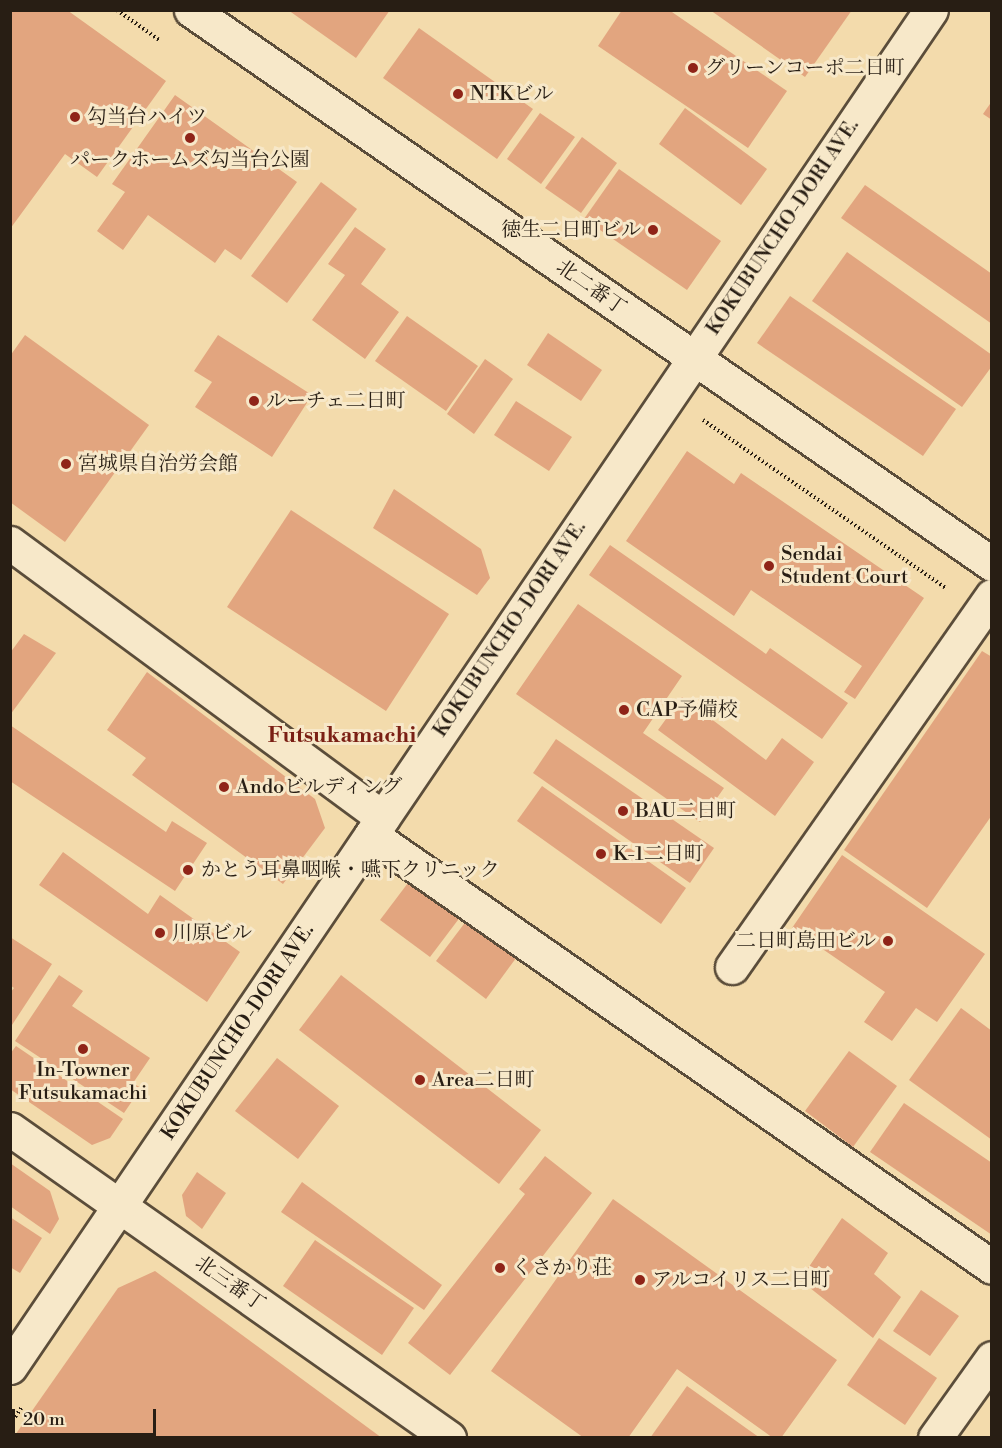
<!DOCTYPE html>
<meta charset="utf-8">
<style>
body{margin:0}
#map{position:relative;width:1002px;height:1448px;overflow:hidden;background:#f3dbac;font-family:"Libre Bodoni","Noto Serif JP",serif}
div>[style]{position:absolute}
.building>*{inset:0;background:#e2a57f}
.path>*{height:4px;margin-top:-2px;transform-origin:0;background:repeating-linear-gradient(90deg,#281e14 0 1.5px,transparent 0 4.5px)}
.roads{filter:drop-shadow(2px 0 #5b4d3a) drop-shadow(-2px 0 #5b4d3a) drop-shadow(0 2px #5b4d3a) drop-shadow(0 -2px #5b4d3a)}
.minor>*{height:33px;margin:-16.5px;padding:0 16.5px;transform-origin:16.5px;border-radius:16.5px;background:#f7e8c9}
.dots>*{width:16px;height:16px;translate:-50% -50%;box-sizing:border-box;border:3px solid #f7e8c9;border-radius:50%}
span{translate:-50% -50%;white-space:nowrap;text-align:center;line-height:1.15;-webkit-text-stroke:6px #f7e8c9;paint-order:stroke}
.poi-label{font-size:20px;color:#281e14}
.left{translate:0 -50%;text-align:left}
.right{translate:-100% -50%;text-align:right}
.street-label{font-size:20px;color:#281e14}
.quarter-label{font-size:22px;color:#7a1f14;font-weight:700}
.frame{position:absolute;inset:0;border:12px solid #281e14;pointer-events:none}
.scale{position:absolute;left:12px;top:1409px;width:144px;height:27px;box-sizing:border-box;border:3px solid #281e14;border-top:0;padding-left:8px;font-size:18px;line-height:21px;white-space:nowrap;color:#281e14;-webkit-text-stroke:4px #f7e8c9;paint-order:stroke}
</style>
<div id="map">
<div class="building">
<div style="clip-path:polygon(10px 10px,67px 10px,166px 81px,97px 177px,65px 154px,10px 229px)"></div>
<div style="clip-path:polygon(288px 10px,390px 10px,356px 58px)"></div>
<div style="clip-path:polygon(622px 10px,669px 10px,787px 91px,748px 148px,598px 46px)"></div>
<div style="clip-path:polygon(710px 10px,852px 10px,805px 77px)"></div>
<div style="clip-path:polygon(419px 28px,533px 109px,497px 159px,383px 78px)"></div>
<div style="clip-path:polygon(175px 95px,297px 182px,241px 260px,225px 249px,215px 263px,148px 215px,123px 250px,97px 231px,125px 192px,112px 184px)"></div>
<div style="clip-path:polygon(992px 101px,992px 120px,983px 114px)"></div>
<div style="clip-path:polygon(685px 108px,767px 169px,741px 205px,659px 144px)"></div>
<div style="clip-path:polygon(540px 113px,575px 137px,541px 184px,507px 159px)"></div>
<div style="clip-path:polygon(582px 137px,617px 163px,581px 213px,545px 188px)"></div>
<div style="clip-path:polygon(619px 169px,721px 241px,687px 290px,584px 219px)"></div>
<div style="clip-path:polygon(321px 182px,357px 209px,287px 303px,251px 276px)"></div>
<div style="clip-path:polygon(865px 185px,992px 274px,992px 324px,841px 218px)"></div>
<div style="clip-path:polygon(355px 227px,386px 249px,361px 284px,399px 312px,365px 359px,312px 320px,345px 275px,328px 264px)"></div>
<div style="clip-path:polygon(847px 252px,992px 355px,992px 366px,962px 407px,812px 301px)"></div>
<div style="clip-path:polygon(790px 296px,956px 409px,923px 456px,757px 343px)"></div>
<div style="clip-path:polygon(407px 316px,478px 366px,446px 411px,375px 361px)"></div>
<div style="clip-path:polygon(548px 333px,602px 370px,581px 401px,527px 365px)"></div>
<div style="clip-path:polygon(25px 335px,149px 425px,65px 542px,10px 502px,10px 356px)"></div>
<div style="clip-path:polygon(218px 335px,312px 395px,272px 457px,195px 407px,212px 382px,194px 371px)"></div>
<div style="clip-path:polygon(485px 359px,513px 379px,474px 434px,447px 414px)"></div>
<div style="clip-path:polygon(516px 401px,572px 437px,549px 471px,494px 435px)"></div>
<div style="clip-path:polygon(687px 451px,734px 484px,741px 473px,924px 598px,855px 699px,844px 692px,862px 666px,751px 590px,734px 616px,626px 541px)"></div>
<div style="clip-path:polygon(394px 489px,481px 549px,490px 578px,477px 595px,373px 528px)"></div>
<div style="clip-path:polygon(291px 510px,449px 614px,386px 711px,227px 607px)"></div>
<div style="clip-path:polygon(610px 545px,766px 654px,770px 648px,848px 703px,822px 739px,589px 575px)"></div>
<div style="clip-path:polygon(578px 604px,682px 676px,643px 733px,724px 788px,700px 822px,516px 694px)"></div>
<div style="clip-path:polygon(24px 634px,56px 653px,10px 715px,10px 653px)"></div>
<div style="clip-path:polygon(982px 651px,992px 657px,992px 815px,927px 908px,844px 850px)"></div>
<div style="clip-path:polygon(147px 672px,315px 799px,325px 828px,283px 884px,132px 775px,146px 758px,107px 730px)"></div>
<div style="clip-path:polygon(682px 697px,766px 760px,782px 738px,814px 762px,775px 816px,658px 730px)"></div>
<div style="clip-path:polygon(10px 725px,166px 832px,172px 821px,207px 843px,175px 891px,10px 781px)"></div>
<div style="clip-path:polygon(556px 739px,714px 848px,690px 883px,533px 773px)"></div>
<div style="clip-path:polygon(542px 786px,686px 888px,661px 924px,517px 821px)"></div>
<div style="clip-path:polygon(63px 852px,148px 914px,160px 895px,240px 952px,207px 1002px,39px 885px)"></div>
<div style="clip-path:polygon(842px 855px,985px 954px,937px 1022px,916px 1008px,892px 1041px,864px 1022px,885px 992px,792px 928px)"></div>
<div style="clip-path:polygon(414px 875px,464px 912px,430px 957px,380px 920px)"></div>
<div style="clip-path:polygon(470px 916px,519px 954px,486px 999px,436px 961px)"></div>
<div style="clip-path:polygon(10px 937px,52px 964px,10px 1028px,10px 993px,14px 988px,10px 985px)"></div>
<div style="clip-path:polygon(59px 975px,83px 991px,72px 1006px,150px 1058px,133px 1083px,141px 1088px,124px 1113px,15px 1041px)"></div>
<div style="clip-path:polygon(341px 975px,541px 1130px,499px 1184px,299px 1030px)"></div>
<div style="clip-path:polygon(961px 1008px,992px 1031px,992px 1140px,909px 1080px)"></div>
<div style="clip-path:polygon(16px 1046px,123px 1119px,110px 1138px,92px 1145px,10px 1089px,10px 1054px)"></div>
<div style="clip-path:polygon(849px 1051px,897px 1086px,853px 1147px,805px 1111px)"></div>
<div style="clip-path:polygon(277px 1058px,339px 1106px,298px 1159px,235px 1111px)"></div>
<div style="clip-path:polygon(904px 1103px,992px 1163px,992px 1235px,870px 1152px)"></div>
<div style="clip-path:polygon(545px 1156px,592px 1193px,450px 1375px,408px 1343px,525px 1194px,519px 1189px)"></div>
<div style="clip-path:polygon(10px 1163px,50px 1191px,59px 1219px,50px 1234px,10px 1206px)"></div>
<div style="clip-path:polygon(197px 1172px,226px 1193px,202px 1229px,186px 1216px,182px 1195px)"></div>
<div style="clip-path:polygon(302px 1182px,442px 1285px,424px 1310px,281px 1212px)"></div>
<div style="clip-path:polygon(613px 1199px,837px 1360px,781px 1438px,773px 1438px,677px 1369px,628px 1438px,584px 1438px,491px 1371px)"></div>
<div style="clip-path:polygon(10px 1217px,42px 1238px,20px 1273px,10px 1267px)"></div>
<div style="clip-path:polygon(842px 1218px,888px 1253px,874px 1274px,901px 1297px,873px 1338px,800px 1280px)"></div>
<div style="clip-path:polygon(315px 1240px,414px 1308px,382px 1355px,283px 1286px)"></div>
<div style="clip-path:polygon(155px 1271px,382px 1438px,13px 1438px,118px 1288px)"></div>
<div style="clip-path:polygon(921px 1290px,959px 1316px,930px 1356px,893px 1331px)"></div>
<div style="clip-path:polygon(879px 1338px,937px 1378px,905px 1425px,847px 1385px)"></div>
<div style="clip-path:polygon(687px 1386px,760px 1438px,650px 1438px)"></div>
</div>
<div class="path">
<div style="left:117px;top:10px;width:52px;rotate:35.5deg"></div>
<div style="left:703px;top:420px;width:295px;rotate:34.7deg"></div>
<div style="left:10px;top:1424px;width:21px;rotate:-55deg"></div>
</div>
<div class="roads">
<div class="minor">
<div style="left:191px;top:10px;width:974px;rotate:34.67deg"></div>
<div style="left:10px;top:543px;width:463px;rotate:36.4deg"></div>
<div style="left:371px;top:835px;width:756px;rotate:34.82deg"></div>
<div style="left:732px;top:967px;width:453px;rotate:-55deg"></div>
<div style="left:10px;top:1129px;width:537px;rotate:35.14deg"></div>
<div style="left:10px;top:1367px;width:1640px;rotate:-55.84deg"></div>
<div style="left:935px;top:1438px;width:98px;rotate:-54.5deg"></div>
</div>
</div>
<div class="dots">
<div style="left:693px;top:68px;background:#8f2418"></div>
<div style="left:458px;top:94px;background:#8f2418"></div>
<div style="left:75px;top:117px;background:#8f2418"></div>
<div style="left:190px;top:138px;background:#8f2418"></div>
<div style="left:653px;top:230px;background:#8f2418"></div>
<div style="left:254px;top:401px;background:#8f2418"></div>
<div style="left:66px;top:464px;background:#8f2418"></div>
<div style="left:769px;top:566px;background:#8f2418"></div>
<div style="left:624px;top:710px;background:#8f2418"></div>
<div style="left:224px;top:787px;background:#8f2418"></div>
<div style="left:623px;top:811px;background:#8f2418"></div>
<div style="left:601px;top:854px;background:#8f2418"></div>
<div style="left:188px;top:870px;background:#8f2418"></div>
<div style="left:160px;top:933px;background:#8f2418"></div>
<div style="left:888px;top:941px;background:#8f2418"></div>
<div style="left:83px;top:1049px;background:#8f2418"></div>
<div style="left:420px;top:1080px;background:#8f2418"></div>
<div style="left:500px;top:1268px;background:#8f2418"></div>
<div style="left:640px;top:1280px;background:#8f2418"></div>
</div>
<div class="poi-label">
<span class="left" style="left:705px;top:68px">グリーンコーポ二日町</span>
<span class="left" style="left:470px;top:94px">NTKビル</span>
<span class="left" style="left:87px;top:117px">勾当台ハイツ</span>
<span style="left:190px;top:160px">パークホームズ勾当台公園</span>
<span class="right" style="left:641px;top:230px">徳生二日町ビル</span>
<span class="left" style="left:266px;top:401px">ルーチェ二日町</span>
<span class="left" style="left:78px;top:464px">宮城県自治労会館</span>
<span class="left" style="left:781px;top:566px">Sendai<br>Student Court</span>
<span class="left" style="left:636px;top:710px">CAP予備校</span>
<span class="left" style="left:236px;top:787px">Andoビルディング</span>
<span class="left" style="left:635px;top:811px">BAU二日町</span>
<span class="left" style="left:613px;top:854px">K-1二日町</span>
<span class="left" style="left:201px;top:870px">かとう耳鼻咽喉・嚥下クリニック</span>
<span class="left" style="left:172px;top:933px">川原ビル</span>
<span class="right" style="left:876px;top:941px">二日町島田ビル</span>
<span style="left:83px;top:1082px">In-Towner<br>Futsukamachi</span>
<span class="left" style="left:432px;top:1080px">Area二日町</span>
<span class="left" style="left:512px;top:1268px">くさかり荘</span>
<span class="left" style="left:652px;top:1280px">アルコイリス二日町</span>
</div>
<div class="street-label">
<span style="left:783px;top:227px;rotate:-56deg">KOKUBUNCHO-DORI AVE.</span>
<span style="left:591px;top:288px;rotate:35deg">北二番丁</span>
<span style="left:510px;top:629px;rotate:-56deg">KOKUBUNCHO-DORI AVE.</span>
<span style="left:238px;top:1032px;rotate:-56deg">KOKUBUNCHO-DORI AVE.</span>
<span style="left:230px;top:1284px;rotate:35deg">北三番丁</span>
</div>
<div class="quarter-label">
<span style="left:342px;top:736px">Futsukamachi</span>
</div>
<div class="frame"></div>
<div class="scale">20 m</div>
</div>
